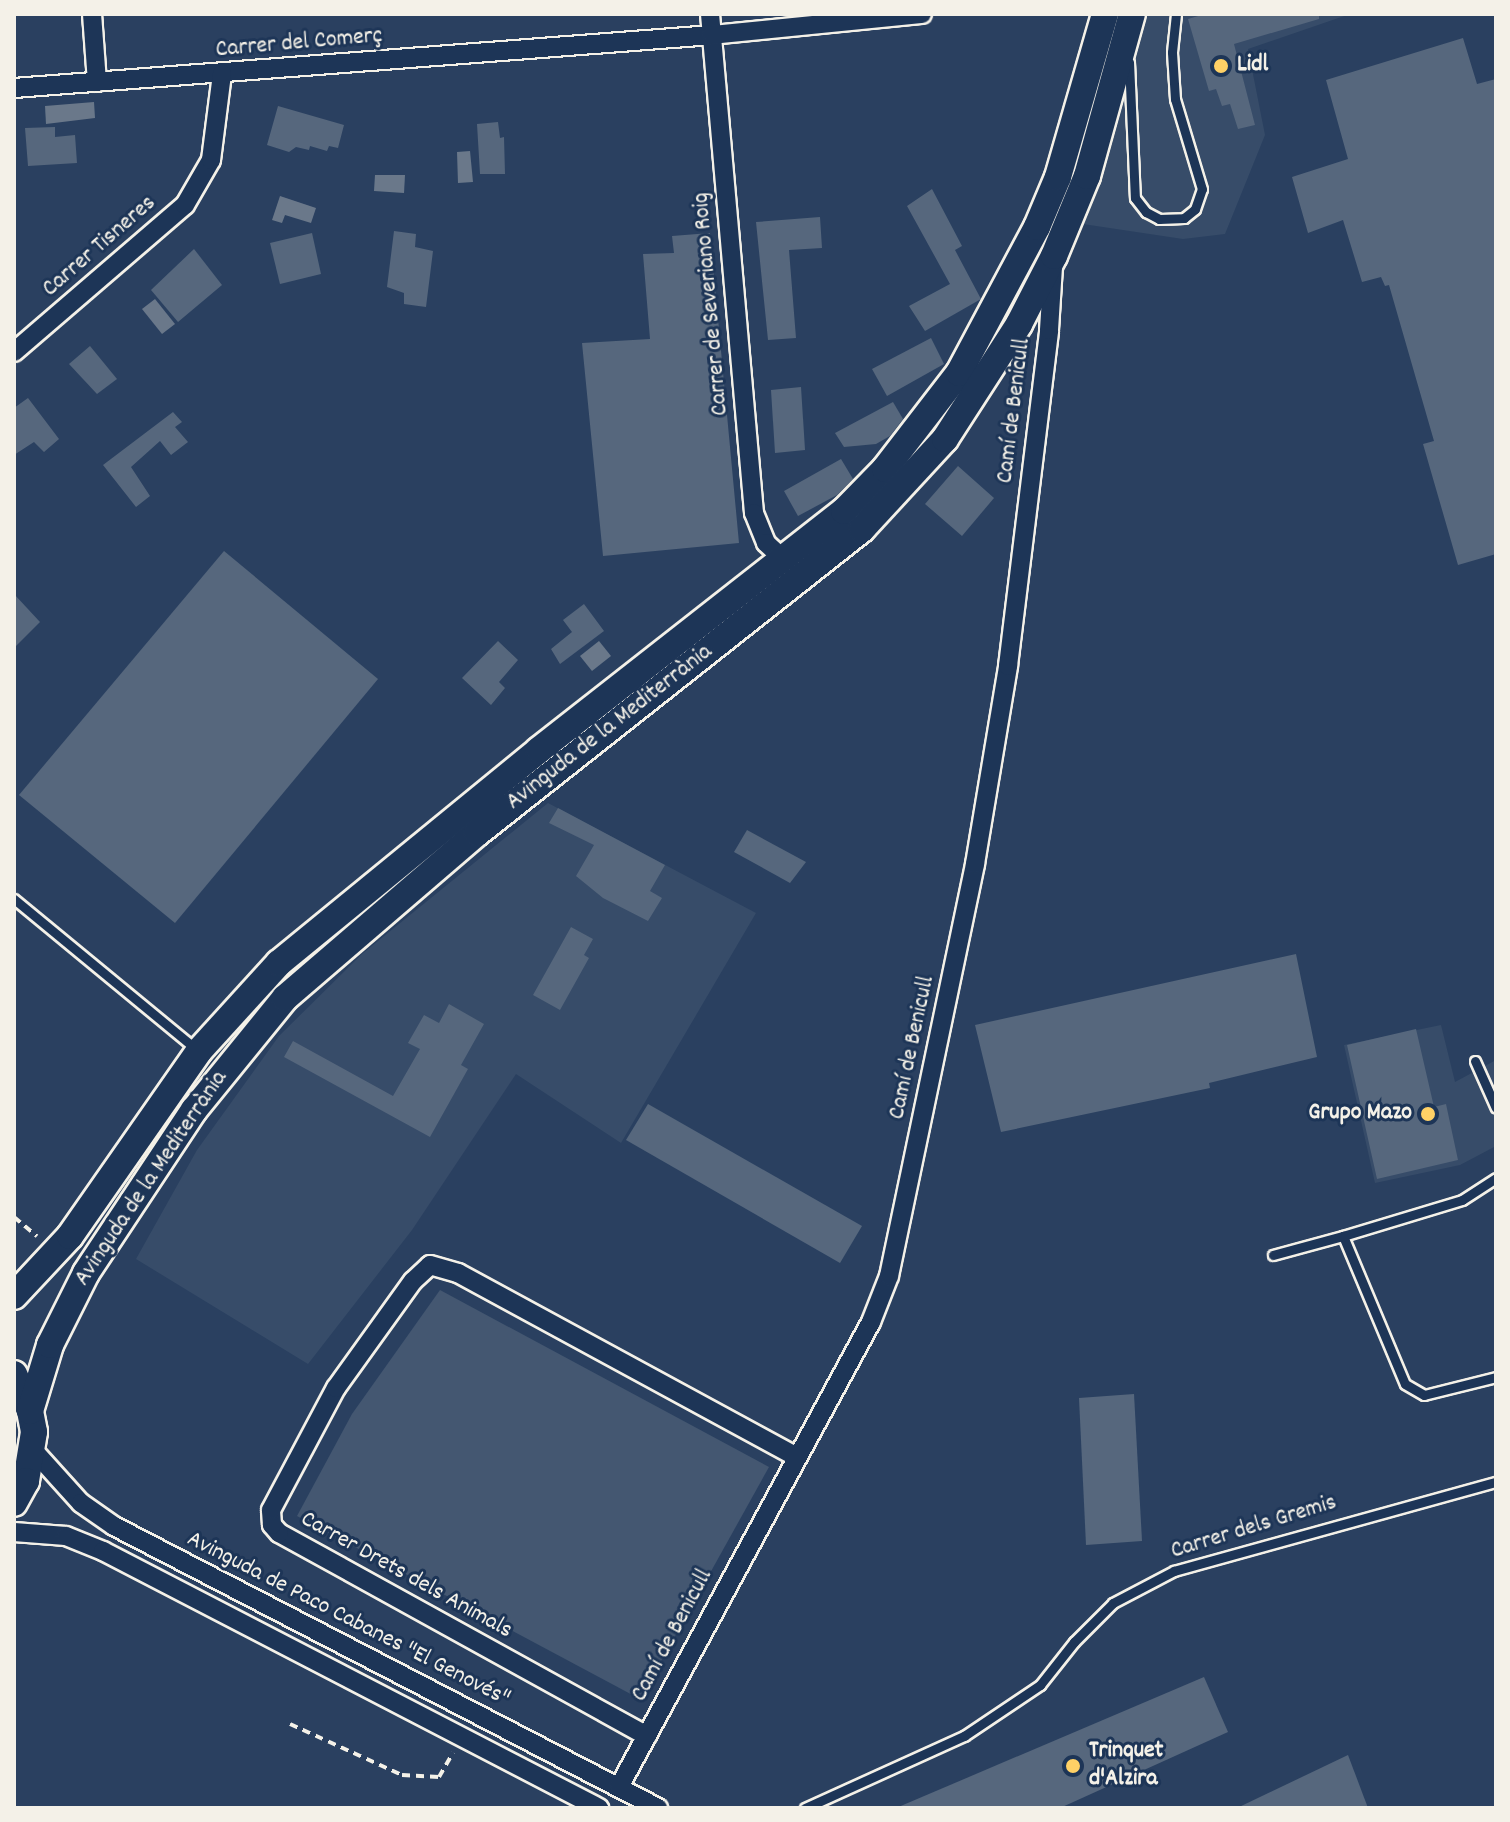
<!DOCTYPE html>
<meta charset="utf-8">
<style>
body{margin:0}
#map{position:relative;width:1510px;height:1822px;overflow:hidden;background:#2a4060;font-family:Dekko,sans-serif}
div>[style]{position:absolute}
.built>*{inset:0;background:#374c69}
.green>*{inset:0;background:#445771}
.water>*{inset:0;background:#6a788a}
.building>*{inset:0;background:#56677d}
.path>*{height:4px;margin-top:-2px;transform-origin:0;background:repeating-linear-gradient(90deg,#f4f1e8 0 8px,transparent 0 14px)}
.roads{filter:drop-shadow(2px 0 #f4f1e8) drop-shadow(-2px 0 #f4f1e8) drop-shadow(0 2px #f4f1e8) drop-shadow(0 -2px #f4f1e8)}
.lane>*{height:9px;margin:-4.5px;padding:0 4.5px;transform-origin:4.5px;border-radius:4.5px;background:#1d3557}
.street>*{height:18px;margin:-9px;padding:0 9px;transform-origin:9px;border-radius:9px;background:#1d3557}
.secondary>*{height:26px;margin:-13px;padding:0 13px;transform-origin:13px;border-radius:13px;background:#1d3557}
.dots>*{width:22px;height:22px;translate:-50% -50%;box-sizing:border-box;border:4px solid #1d3557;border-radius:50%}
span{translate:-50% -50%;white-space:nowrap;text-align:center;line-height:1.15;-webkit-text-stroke:6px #1d3557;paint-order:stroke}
.street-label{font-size:24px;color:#f4f1e8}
.poi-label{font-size:24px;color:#f4f1e8;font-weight:700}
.left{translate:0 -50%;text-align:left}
.right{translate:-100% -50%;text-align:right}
.frame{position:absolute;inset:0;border:16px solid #f4f1e8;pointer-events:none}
</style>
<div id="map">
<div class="built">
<div style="clip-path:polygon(1111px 14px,1350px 14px,1248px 49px,1265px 135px,1225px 234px,1183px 239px,1063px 221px)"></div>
<div style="clip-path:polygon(548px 803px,756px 913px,621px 1143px,516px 1074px,412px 1230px,308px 1364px,136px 1259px,197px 1150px,279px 1036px,362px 954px)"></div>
<div style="clip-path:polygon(1441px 1025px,1455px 1082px,1496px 1060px,1496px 1146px,1460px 1165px,1375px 1183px,1344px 1045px)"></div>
</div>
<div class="green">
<div style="clip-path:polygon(440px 1290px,769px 1467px,640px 1699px,297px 1516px,352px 1414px)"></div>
</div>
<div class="water">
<div style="clip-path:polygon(94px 102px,95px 118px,46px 124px,45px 106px)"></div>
<div style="clip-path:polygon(470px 151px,473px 182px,458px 183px,457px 152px)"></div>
<div style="clip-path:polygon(375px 175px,405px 175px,404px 193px,374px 191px)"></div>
<div style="clip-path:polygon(280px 196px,316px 208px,311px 223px,285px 215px,282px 223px,272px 220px)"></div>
<div style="clip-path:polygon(155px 299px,175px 324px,162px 334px,142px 309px)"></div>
<div style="clip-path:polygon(599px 641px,611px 656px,592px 671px,580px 656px)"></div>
</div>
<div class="building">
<div style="clip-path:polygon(1205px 14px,1319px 14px,1319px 19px,1234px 44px,1255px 125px,1238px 129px,1230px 104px,1222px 106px,1216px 89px,1209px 91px,1188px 19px)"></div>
<div style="clip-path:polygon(1463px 38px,1477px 84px,1496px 79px,1496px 554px,1458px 565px,1423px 444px,1434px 441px,1389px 285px,1385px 286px,1381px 277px,1362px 282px,1343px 220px,1308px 233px,1292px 177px,1348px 159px,1326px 80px)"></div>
<div style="clip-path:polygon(278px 106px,344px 125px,338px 148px,329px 146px,327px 151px,310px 146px,309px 150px,296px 147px,289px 152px,267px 145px)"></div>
<div style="clip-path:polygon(498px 122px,500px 138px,504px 137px,505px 174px,480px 174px,477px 124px)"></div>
<div style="clip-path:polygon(55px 127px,55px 137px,75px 135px,77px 163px,28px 166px,25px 128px)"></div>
<div style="clip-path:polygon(932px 189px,962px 246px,955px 250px,981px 299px,925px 331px,909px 306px,950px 284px,907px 206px)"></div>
<div style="clip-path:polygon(820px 217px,822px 248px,789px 250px,796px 338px,768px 340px,756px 222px)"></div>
<div style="clip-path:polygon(394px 231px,416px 234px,415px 247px,433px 251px,426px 307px,404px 304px,404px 293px,387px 287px)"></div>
<div style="clip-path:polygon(312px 233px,321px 274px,280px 284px,270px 243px)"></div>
<div style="clip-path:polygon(710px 233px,739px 543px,603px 556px,582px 343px,650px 339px,643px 254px,674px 253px,672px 236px)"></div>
<div style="clip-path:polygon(194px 249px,222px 285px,178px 322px,151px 290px)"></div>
<div style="clip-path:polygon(931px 338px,944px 364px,887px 396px,872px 369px)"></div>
<div style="clip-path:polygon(90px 346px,117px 379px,97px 394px,69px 364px)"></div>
<div style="clip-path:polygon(801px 387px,805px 450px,775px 453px,771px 390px)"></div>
<div style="clip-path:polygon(28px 398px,59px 439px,44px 452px,34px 442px,14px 455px,14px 408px)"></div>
<div style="clip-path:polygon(893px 402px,903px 419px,890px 436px,876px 444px,844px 447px,835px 433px)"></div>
<div style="clip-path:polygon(173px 412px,182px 422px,175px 427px,188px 442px,171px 455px,160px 441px,131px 467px,150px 496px,136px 507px,103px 465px)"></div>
<div style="clip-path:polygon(841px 459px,853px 479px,837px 495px,798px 516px,784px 491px)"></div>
<div style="clip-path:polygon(958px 466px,994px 498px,962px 536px,925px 504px)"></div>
<div style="clip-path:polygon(224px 551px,378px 679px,175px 923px,19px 795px)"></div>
<div style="clip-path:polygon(14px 594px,40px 622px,14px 648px)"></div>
<div style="clip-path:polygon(584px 604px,604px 631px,560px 664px,551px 649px,572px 632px,563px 620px)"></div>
<div style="clip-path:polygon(498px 641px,518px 660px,499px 682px,505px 688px,491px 705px,462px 678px)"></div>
<div style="clip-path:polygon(558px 808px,665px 865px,650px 891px,662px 898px,648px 921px,603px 898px,576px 876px,594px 845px,549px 823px)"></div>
<div style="clip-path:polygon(747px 830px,806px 862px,790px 883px,734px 852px)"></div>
<div style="clip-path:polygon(571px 927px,593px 939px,584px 955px,589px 958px,560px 1010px,533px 995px)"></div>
<div style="clip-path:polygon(1296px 954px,1317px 1057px,1209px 1083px,1210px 1088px,1001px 1132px,975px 1025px)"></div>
<div style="clip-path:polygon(449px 1004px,484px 1024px,461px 1065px,468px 1069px,430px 1137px,284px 1057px,293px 1041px,393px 1096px,420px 1049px,408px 1043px,424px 1015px,439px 1023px)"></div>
<div style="clip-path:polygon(1416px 1029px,1434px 1107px,1446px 1104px,1458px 1160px,1377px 1179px,1347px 1045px)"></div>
<div style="clip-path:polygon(648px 1104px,862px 1226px,840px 1263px,626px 1140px)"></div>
<div style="clip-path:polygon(1134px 1394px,1142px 1541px,1086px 1545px,1079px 1398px)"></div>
<div style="clip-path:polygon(1204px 1677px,1228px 1732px,1060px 1808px,896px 1808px)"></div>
<div style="clip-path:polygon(1348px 1755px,1368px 1808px,1237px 1808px)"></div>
</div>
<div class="path">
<div style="left:14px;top:1217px;width:30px;rotate:40deg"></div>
<div style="left:290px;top:1724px;width:123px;rotate:24.5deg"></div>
<div style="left:402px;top:1775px;width:37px;rotate:3deg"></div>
<div style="left:439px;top:1777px;width:28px;rotate:-60deg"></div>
</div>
<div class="roads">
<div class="lane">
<div style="left:1129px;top:62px;width:136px;rotate:87.5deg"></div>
<div style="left:1135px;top:198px;width:18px;rotate:52deg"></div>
<div style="left:1146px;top:212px;width:15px;rotate:28deg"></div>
<div style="left:1159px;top:219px;width:25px;rotate:-2deg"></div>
<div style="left:1184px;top:218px;width:14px;rotate:-39deg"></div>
<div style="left:1195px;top:209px;width:21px;rotate:-71deg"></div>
<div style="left:1202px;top:189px;width:94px;rotate:-106.7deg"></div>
<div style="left:1175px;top:99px;width:47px;rotate:-93.7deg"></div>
<div style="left:1172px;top:52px;width:38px;rotate:-84deg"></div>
<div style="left:14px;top:899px;width:237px;rotate:39.5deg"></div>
<div style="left:1475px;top:1061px;width:51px;rotate:65.9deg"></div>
<div style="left:1496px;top:1178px;width:40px;rotate:147.1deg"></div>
<div style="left:1462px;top:1200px;width:124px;rotate:163.2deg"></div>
<div style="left:1343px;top:1236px;width:160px;rotate:67.3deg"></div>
<div style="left:1405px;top:1384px;width:22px;rotate:30deg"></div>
<div style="left:1424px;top:1395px;width:74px;rotate:-14deg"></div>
<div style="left:1273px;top:1255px;width:73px;rotate:-15.2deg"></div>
<div style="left:805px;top:1808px;width:175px;rotate:-24.4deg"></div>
<div style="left:964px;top:1736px;width:92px;rotate:-33.9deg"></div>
<div style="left:1040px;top:1685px;width:55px;rotate:-51.7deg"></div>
<div style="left:1074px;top:1642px;width:55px;rotate:-45deg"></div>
<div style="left:1113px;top:1603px;width:69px;rotate:-27.7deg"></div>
<div style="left:1174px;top:1571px;width:334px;rotate:-15.5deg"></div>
</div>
<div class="street">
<div style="left:92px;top:14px;width:68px;rotate:85.8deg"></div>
<div style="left:710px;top:14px;width:501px;rotate:84.96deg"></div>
<div style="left:754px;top:513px;width:32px;rotate:68deg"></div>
<div style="left:766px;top:543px;width:23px;rotate:43deg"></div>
<div style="left:14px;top:88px;width:700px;rotate:-4.34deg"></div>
<div style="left:712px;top:35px;width:211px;rotate:-5.7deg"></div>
<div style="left:14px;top:352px;width:225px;rotate:-40.7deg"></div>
<div style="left:185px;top:205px;width:52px;rotate:-60deg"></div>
<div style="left:211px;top:160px;width:87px;rotate:-82.7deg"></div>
<div style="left:34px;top:1451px;width:70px;rotate:47.9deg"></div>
<div style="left:81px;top:1503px;width:40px;rotate:34.9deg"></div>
<div style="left:114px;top:1526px;width:613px;rotate:27.4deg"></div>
<div style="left:14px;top:1532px;width:52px;rotate:4.4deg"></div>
<div style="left:66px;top:1536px;width:40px;rotate:22deg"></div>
<div style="left:103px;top:1551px;width:559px;rotate:27.39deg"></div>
<div style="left:647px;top:1736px;width:420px;rotate:-151.1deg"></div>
<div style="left:279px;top:1533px;width:11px;rotate:-131deg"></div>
<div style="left:272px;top:1525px;width:15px;rotate:-94deg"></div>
<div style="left:271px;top:1510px;width:138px;rotate:-62deg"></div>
<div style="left:336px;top:1388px;width:132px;rotate:-54.3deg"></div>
<div style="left:413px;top:1281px;width:23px;rotate:-43deg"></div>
<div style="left:430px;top:1265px;width:29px;rotate:16deg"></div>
<div style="left:458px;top:1273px;width:383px;rotate:28.5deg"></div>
<div style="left:619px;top:1787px;width:529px;rotate:-61.55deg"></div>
<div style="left:871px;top:1322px;width:49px;rotate:-68.6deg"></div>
<div style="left:889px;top:1276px;width:421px;rotate:-78.2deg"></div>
<div style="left:975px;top:864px;width:201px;rotate:-80.5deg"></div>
<div style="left:1008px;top:666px;width:338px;rotate:-83deg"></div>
<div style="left:1049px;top:330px;width:64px;rotate:-86.4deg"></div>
</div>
<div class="secondary">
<div style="left:14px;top:1296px;width:82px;rotate:-47deg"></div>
<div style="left:70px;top:1236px;width:226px;rotate:-55.1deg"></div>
<div style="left:199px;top:1051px;width:119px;rotate:-47.7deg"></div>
<div style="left:279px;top:963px;width:336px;rotate:-39.3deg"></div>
<div style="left:539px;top:750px;width:387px;rotate:-38.1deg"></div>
<div style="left:844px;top:511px;width:59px;rotate:-45.7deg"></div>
<div style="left:885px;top:469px;width:121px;rotate:-52.4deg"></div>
<div style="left:959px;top:373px;width:166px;rotate:-61.9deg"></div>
<div style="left:1037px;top:227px;width:54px;rotate:-67.2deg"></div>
<div style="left:1058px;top:177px;width:170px;rotate:-73.9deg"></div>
<div style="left:14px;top:1374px;width:40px;rotate:66.6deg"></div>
<div style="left:30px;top:1411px;width:21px;rotate:79deg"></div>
<div style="left:34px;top:1432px;width:50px;rotate:99.3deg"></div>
<div style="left:26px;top:1481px;width:25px;rotate:119deg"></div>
<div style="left:30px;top:1411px;width:69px;rotate:-73.1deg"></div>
<div style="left:50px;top:1345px;width:80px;rotate:-63.4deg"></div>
<div style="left:86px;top:1273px;width:196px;rotate:-56.5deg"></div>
<div style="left:194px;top:1110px;width:144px;rotate:-50.9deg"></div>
<div style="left:285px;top:998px;width:253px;rotate:-40.7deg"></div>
<div style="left:477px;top:833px;width:491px;rotate:-38.3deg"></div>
<div style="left:862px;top:529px;width:122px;rotate:-47.3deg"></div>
<div style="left:945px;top:439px;width:137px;rotate:-57.2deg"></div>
<div style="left:1019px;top:324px;width:76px;rotate:-62.8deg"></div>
<div style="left:1054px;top:256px;width:87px;rotate:-67.6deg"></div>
<div style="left:1087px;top:176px;width:168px;rotate:-74.5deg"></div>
</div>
</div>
<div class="dots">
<div style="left:1221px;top:66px;background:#ffd166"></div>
<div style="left:1428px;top:1114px;background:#ffd166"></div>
<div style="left:1073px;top:1766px;background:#ffd166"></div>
</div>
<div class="street-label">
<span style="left:299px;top:44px;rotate:-5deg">Carrer del Comerç</span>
<span style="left:100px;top:247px;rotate:-41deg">Carrer Tisneres</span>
<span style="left:712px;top:304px;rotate:-95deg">Carrer de Severiano Roig</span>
<span style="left:1015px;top:411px;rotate:-83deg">Camí de Benicull</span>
<span style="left:610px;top:728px;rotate:-38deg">Avinguda de la Mediterrània</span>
<span style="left:913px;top:1048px;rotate:-78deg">Camí de Benicull</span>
<span style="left:152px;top:1179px;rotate:-56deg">Avinguda de la Mediterrània</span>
<span style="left:1254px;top:1528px;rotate:-17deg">Carrer dels Gremis</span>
<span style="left:406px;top:1576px;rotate:29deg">Carrer Drets dels Animals</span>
<span style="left:348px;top:1620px;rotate:27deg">Avinguda de Paco Cabanes "El Genovés"</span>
<span style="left:673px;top:1636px;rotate:-62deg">Camí de Benicull</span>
</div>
<div class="poi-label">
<span class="left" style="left:1237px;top:66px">Lidl</span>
<span class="right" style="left:1412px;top:1114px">Grupo Mazo</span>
<span class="left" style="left:1089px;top:1766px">Trinquet<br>d'Alzira</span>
</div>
<div class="frame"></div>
</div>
